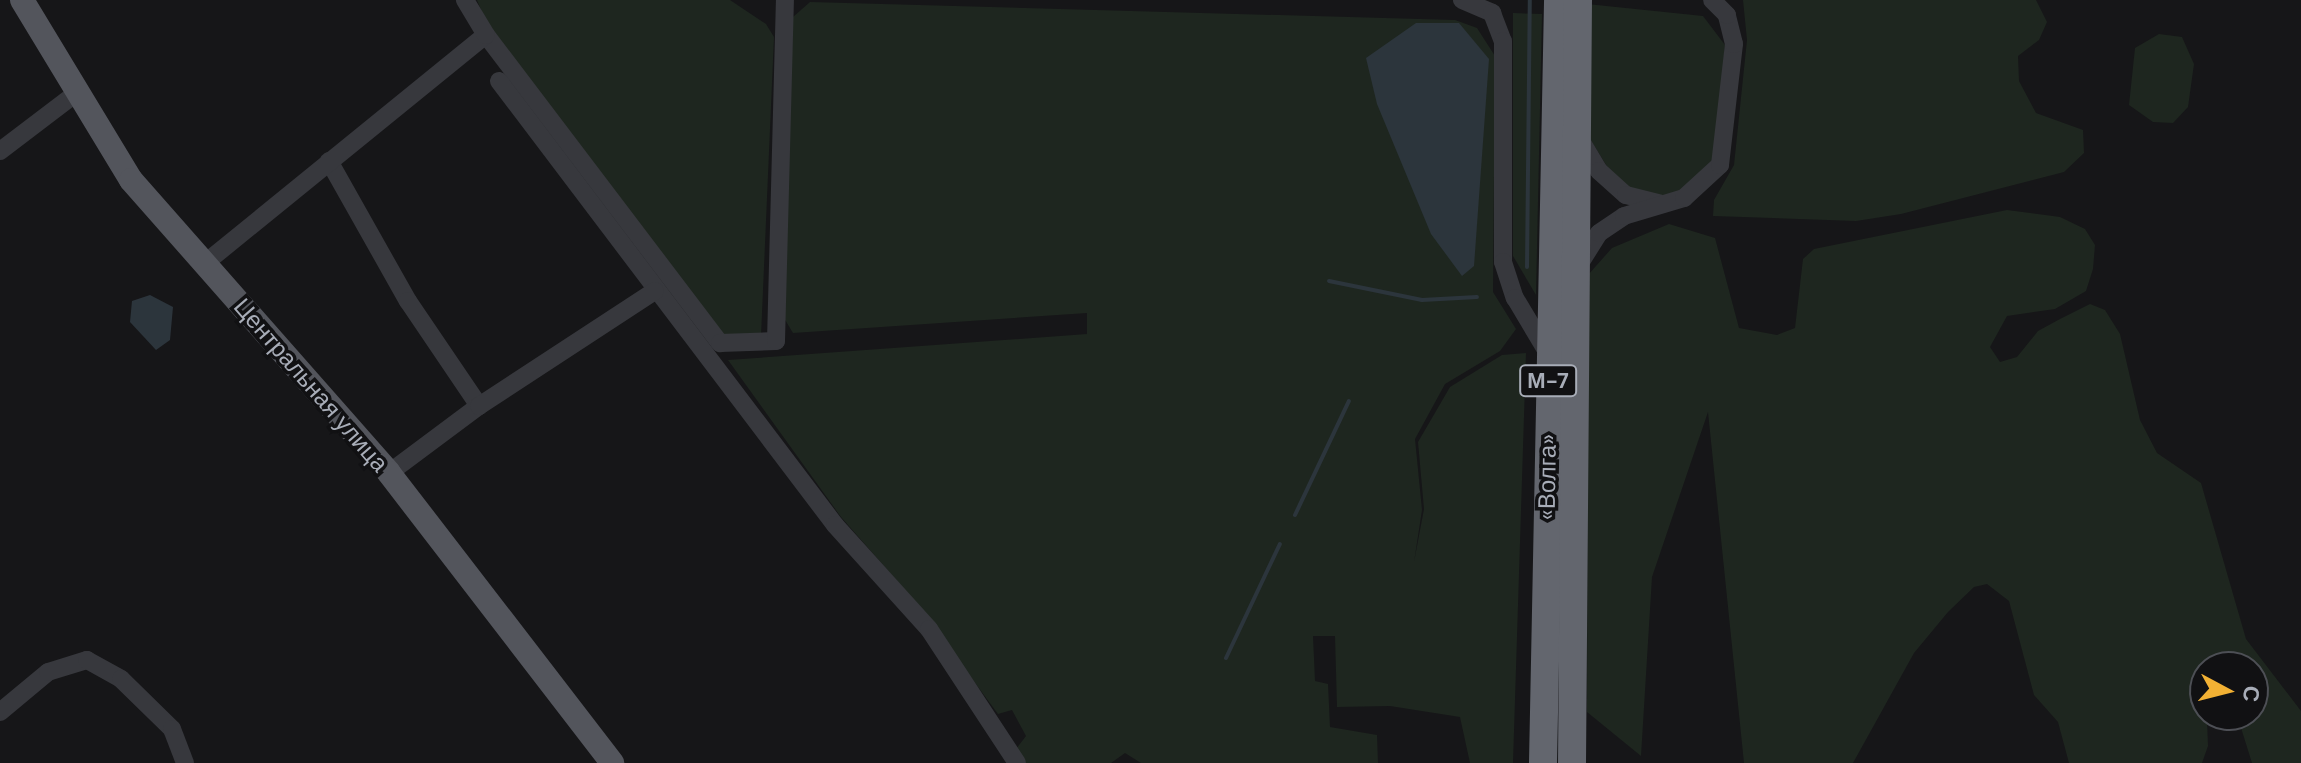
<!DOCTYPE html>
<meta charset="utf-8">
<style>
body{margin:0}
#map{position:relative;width:2301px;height:763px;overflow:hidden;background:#161618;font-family:"DM Sans",sans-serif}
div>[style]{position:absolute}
.green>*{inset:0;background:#1e261f}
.water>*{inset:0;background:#2c353c}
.stream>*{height:4px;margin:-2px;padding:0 2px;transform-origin:2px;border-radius:2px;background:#2c353c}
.minor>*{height:18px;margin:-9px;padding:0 9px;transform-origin:9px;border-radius:9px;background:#37383d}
.major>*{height:24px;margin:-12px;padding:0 12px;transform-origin:12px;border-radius:12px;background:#53555c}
.highway>*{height:28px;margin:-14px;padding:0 14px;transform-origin:14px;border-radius:14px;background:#63666e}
span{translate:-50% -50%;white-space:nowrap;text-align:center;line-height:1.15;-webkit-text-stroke:7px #111113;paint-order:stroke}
.shield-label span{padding:2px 6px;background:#111113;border:2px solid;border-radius:6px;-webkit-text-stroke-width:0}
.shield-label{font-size:22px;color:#a8adb8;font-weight:700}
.street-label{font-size:24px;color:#a8adb8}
.north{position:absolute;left:2189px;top:651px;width:80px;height:80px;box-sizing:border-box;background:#111113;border:2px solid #4d4f55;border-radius:50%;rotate:97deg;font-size:22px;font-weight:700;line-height:32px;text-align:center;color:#a8adb8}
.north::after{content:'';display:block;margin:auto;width:28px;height:36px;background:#f2b134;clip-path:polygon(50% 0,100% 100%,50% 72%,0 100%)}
</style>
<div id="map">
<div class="green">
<div style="clip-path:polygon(477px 0,730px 0,766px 24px,774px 37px,761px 336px,723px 342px,489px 29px)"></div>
<div style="clip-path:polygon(1743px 0,2036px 0,2047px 22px,2039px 40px,2018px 56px,2019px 81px,2036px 113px,2083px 130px,2084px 153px,2064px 172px,1901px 214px,1856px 221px,1713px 216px,1714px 200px,1734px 165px,1747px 40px)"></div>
<div style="clip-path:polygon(810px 2px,1455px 20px,1477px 28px,1495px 56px,1493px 292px,1516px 329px,1500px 351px,1445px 384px,1415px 439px,1422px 510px,1414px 562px,1424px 509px,1418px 442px,1450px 387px,1502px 355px,1526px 353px,1513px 763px,1470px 763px,1460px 717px,1390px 706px,1337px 707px,1335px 636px,1313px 636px,1315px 681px,1328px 684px,1330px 727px,1377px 735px,1378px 763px,1141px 763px,1125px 753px,1111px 763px,1024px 763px,1016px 749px,1026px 736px,1012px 710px,998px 714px,913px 599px,841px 517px,728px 360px,1087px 334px,1087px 313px,793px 333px,784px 318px,793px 17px)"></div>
<div style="clip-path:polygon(1587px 4px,1703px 16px,1725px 45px,1715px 158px,1698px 183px,1664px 198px,1630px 190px,1608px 168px,1585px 131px)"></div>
<div style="clip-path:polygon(1513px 13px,1542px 14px,1536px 295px,1513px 256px)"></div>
<div style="clip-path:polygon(2159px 34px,2182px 37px,2194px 64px,2188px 107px,2173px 123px,2153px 122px,2129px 105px,2135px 48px)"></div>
<div style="clip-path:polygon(2007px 210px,2060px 217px,2085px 229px,2095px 245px,2093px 269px,2086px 291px,2055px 309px,2007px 316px,1990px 347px,2000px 362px,2017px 357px,2038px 331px,2060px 319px,2090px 304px,2105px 310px,2120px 334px,2140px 420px,2157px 453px,2201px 483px,2246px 639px,2301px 711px,2301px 763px,2252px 763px,2237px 715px,2253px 715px,2253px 667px,2205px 667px,2208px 746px,2202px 763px,2069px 763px,2058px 722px,2034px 695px,2009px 601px,1987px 584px,1974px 587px,1948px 612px,1914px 653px,1853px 763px,1744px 763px,1708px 412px,1652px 577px,1641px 756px,1587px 712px,1588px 275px,1612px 248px,1669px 224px,1715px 238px,1739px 328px,1777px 335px,1795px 328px,1803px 259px,1814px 249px)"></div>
</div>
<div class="water">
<div style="clip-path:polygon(1416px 23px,1459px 23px,1489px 59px,1474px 266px,1462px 276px,1431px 234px,1377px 104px,1366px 58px)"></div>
<div style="clip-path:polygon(150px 295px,173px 307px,170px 340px,156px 350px,130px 322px,132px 301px)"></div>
</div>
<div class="stream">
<div style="left:1527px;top:267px;width:267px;rotate:-89.4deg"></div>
<div style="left:1329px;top:281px;width:95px;rotate:11.5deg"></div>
<div style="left:1422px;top:300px;width:55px;rotate:-3.1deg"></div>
<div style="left:1295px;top:515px;width:126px;rotate:-64.7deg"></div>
<div style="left:1226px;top:658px;width:126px;rotate:-64.7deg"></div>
</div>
<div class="minor">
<div style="left:1462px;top:0;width:33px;rotate:23deg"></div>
<div style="left:1492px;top:13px;width:30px;rotate:69deg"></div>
<div style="left:1503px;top:41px;width:221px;rotate:90deg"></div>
<div style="left:1503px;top:262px;width:38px;rotate:72deg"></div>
<div style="left:1515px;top:298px;width:66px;rotate:59.2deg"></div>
<div style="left:486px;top:35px;width:387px;rotate:52.8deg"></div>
<div style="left:720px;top:343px;width:56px;rotate:-2deg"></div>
<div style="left:776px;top:341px;width:341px;rotate:-88.5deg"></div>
<div style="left:499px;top:81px;width:557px;rotate:52.88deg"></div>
<div style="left:835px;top:525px;width:140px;rotate:47.9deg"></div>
<div style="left:929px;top:629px;width:160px;rotate:56.7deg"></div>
<div style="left:1578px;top:136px;width:41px;rotate:59deg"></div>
<div style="left:1599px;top:171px;width:36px;rotate:42deg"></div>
<div style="left:1626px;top:195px;width:37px;rotate:14deg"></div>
<div style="left:0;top:151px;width:94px;rotate:-37.2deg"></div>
<div style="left:329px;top:161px;width:161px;rotate:60.6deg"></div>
<div style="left:408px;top:301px;width:127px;rotate:55.9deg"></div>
<div style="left:204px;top:264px;width:363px;rotate:-39.1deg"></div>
<div style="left:486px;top:35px;width:41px;rotate:-121deg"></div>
<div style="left:1577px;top:268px;width:41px;rotate:-57.8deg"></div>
<div style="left:1599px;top:233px;width:30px;rotate:-34deg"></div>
<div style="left:1624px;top:216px;width:63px;rotate:-16.7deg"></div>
<div style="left:1684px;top:198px;width:49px;rotate:-42.5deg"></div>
<div style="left:1720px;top:165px;width:122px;rotate:-83.4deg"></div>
<div style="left:1734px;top:44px;width:30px;rotate:-104deg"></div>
<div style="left:1727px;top:15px;width:21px;rotate:-135deg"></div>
<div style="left:389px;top:473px;width:112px;rotate:-36.7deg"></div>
<div style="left:479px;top:406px;width:210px;rotate:-33.2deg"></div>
<div style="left:0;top:712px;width:62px;rotate:-39.8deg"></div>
<div style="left:48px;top:672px;width:41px;rotate:-17.1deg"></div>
<div style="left:87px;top:660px;width:39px;rotate:29deg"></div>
<div style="left:121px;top:679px;width:71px;rotate:44.4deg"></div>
<div style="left:172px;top:729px;width:36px;rotate:69deg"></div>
</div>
<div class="major">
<div style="left:22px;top:0;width:210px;rotate:58.8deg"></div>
<div style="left:131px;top:180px;width:390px;rotate:48.6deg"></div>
<div style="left:389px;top:473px;width:366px;rotate:52.4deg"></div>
</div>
<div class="highway">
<div style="left:1543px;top:763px;width:763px;rotate:-88.87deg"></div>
<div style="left:1572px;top:763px;width:763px;rotate:-89.55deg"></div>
</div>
<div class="shield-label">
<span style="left:1548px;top:381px">М-7</span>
</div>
<div class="street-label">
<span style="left:311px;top:385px;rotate:49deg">Центральная улица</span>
<span style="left:1547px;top:477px;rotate:-89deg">«Волга»</span>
</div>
<div class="north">С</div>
</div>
